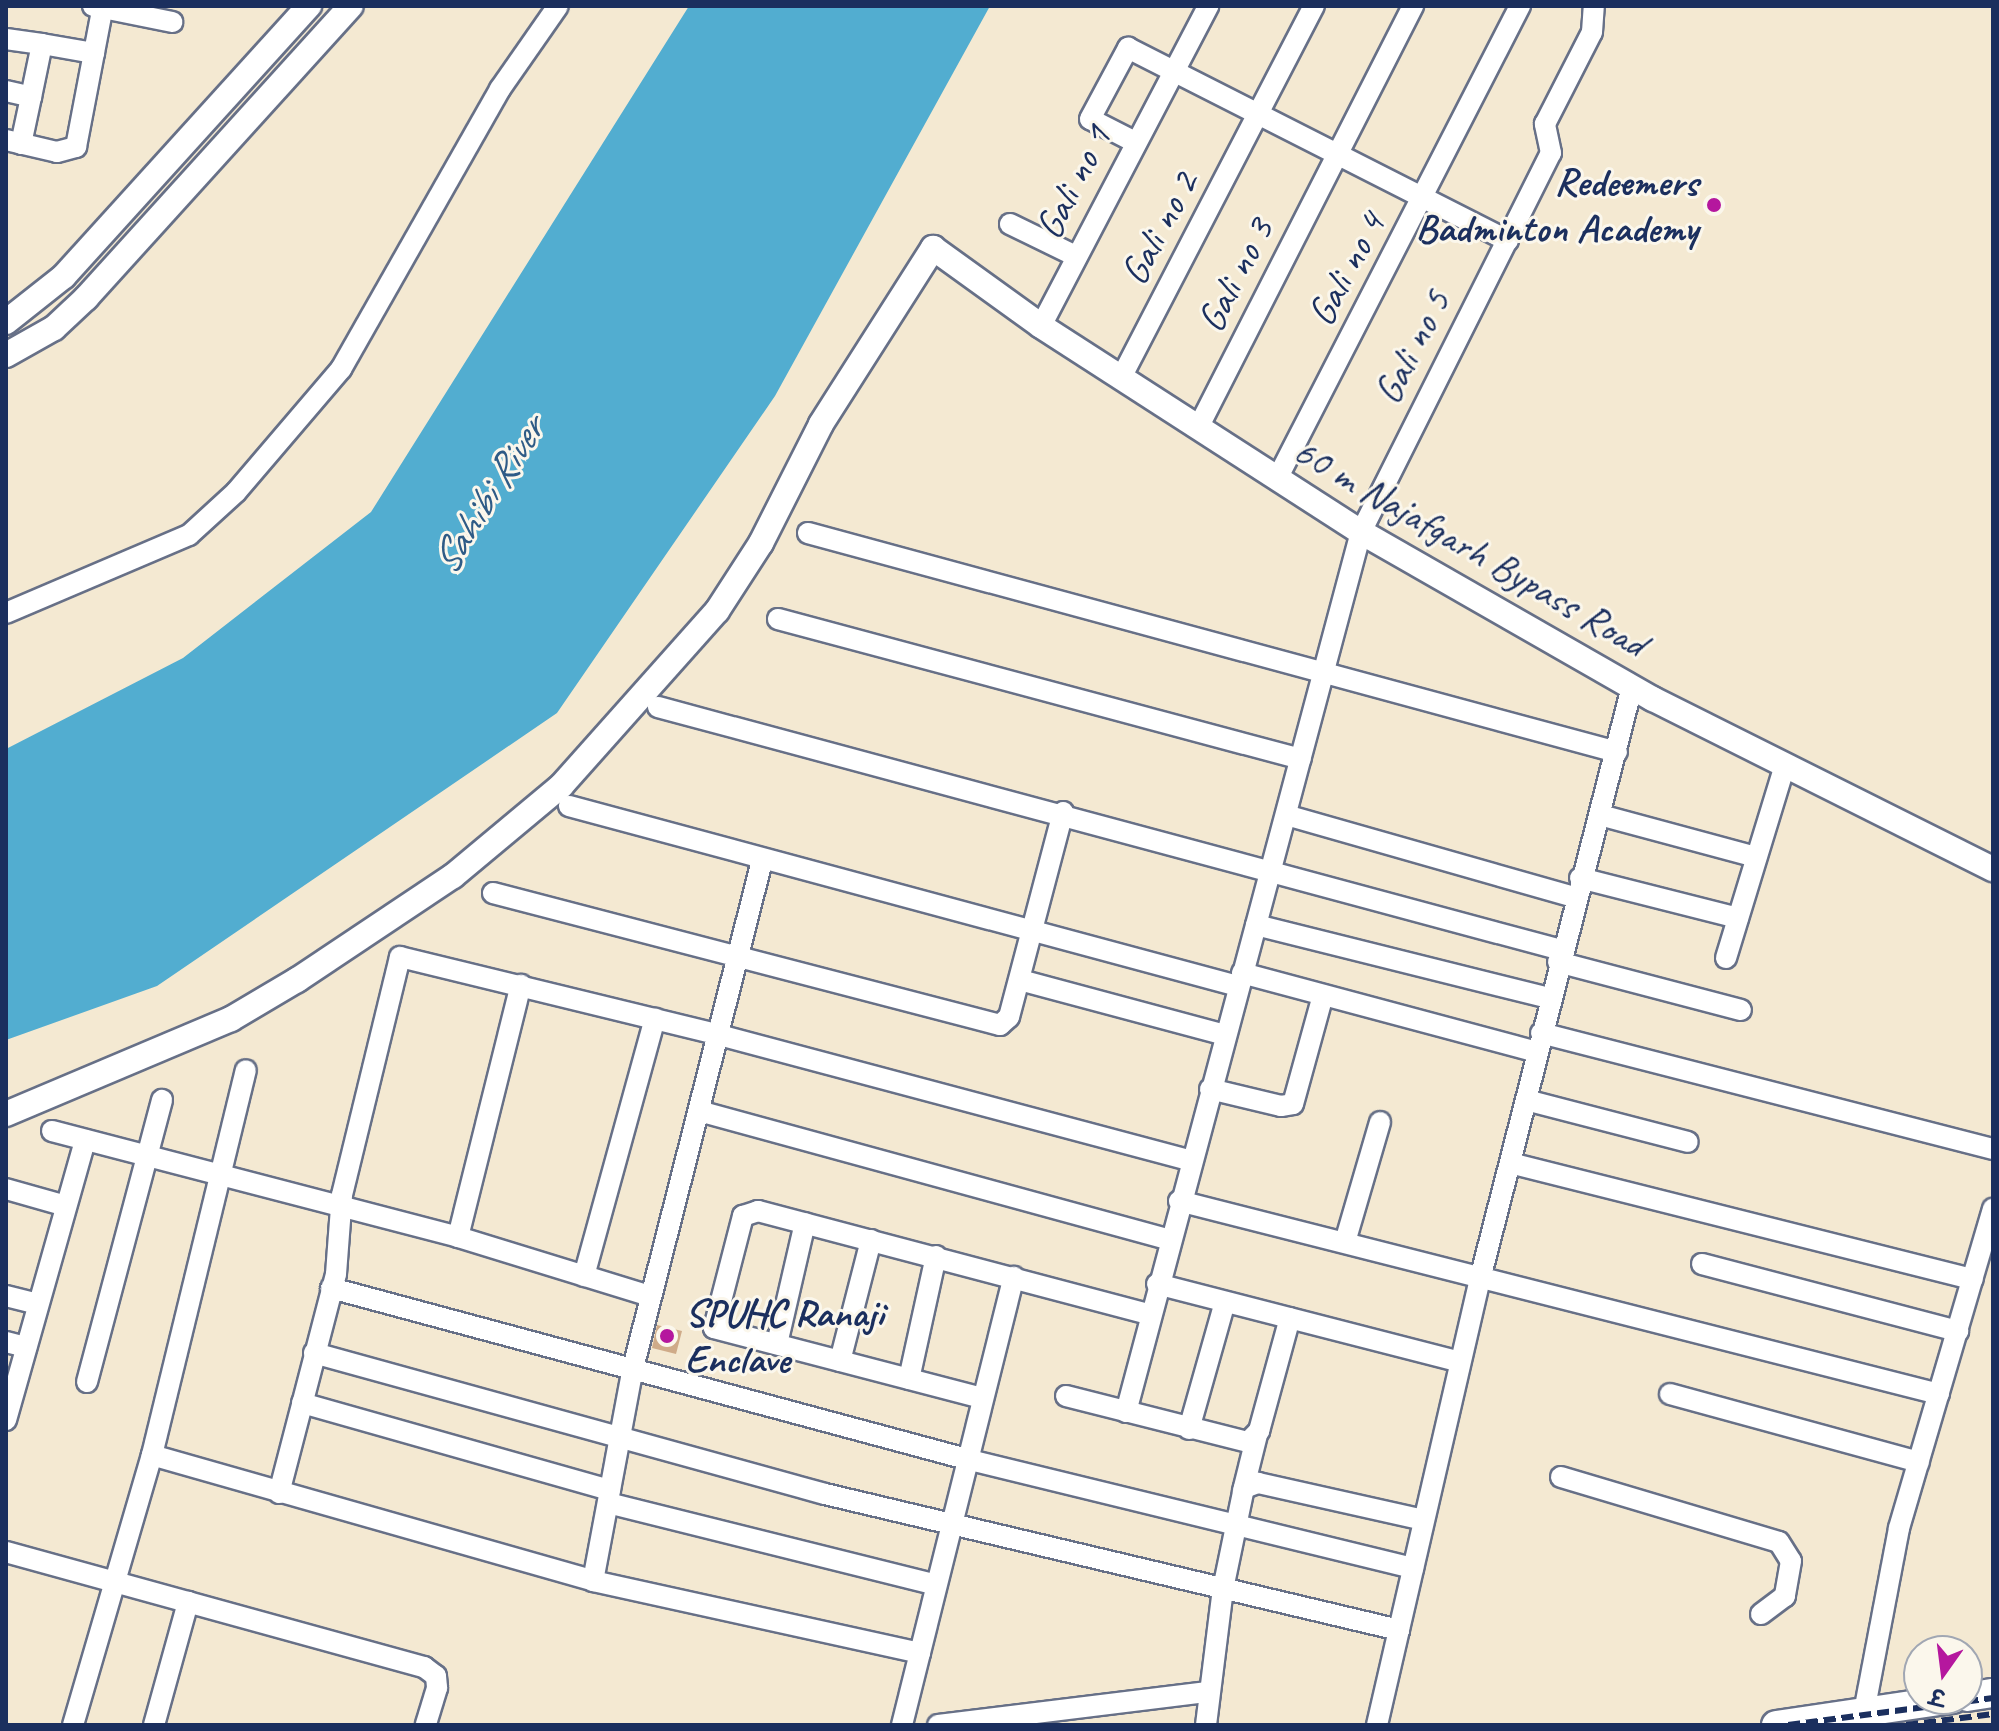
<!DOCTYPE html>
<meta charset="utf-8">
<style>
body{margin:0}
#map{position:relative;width:1999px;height:1731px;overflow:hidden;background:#f4e9d2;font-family:Caveat,"Playpen Sans Deva",sans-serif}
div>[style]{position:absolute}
.water>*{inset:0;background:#52add0}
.building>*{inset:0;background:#cfab89}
.roads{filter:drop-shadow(2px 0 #677087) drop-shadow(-2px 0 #677087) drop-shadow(0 2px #677087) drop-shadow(0 -2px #677087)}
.minor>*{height:20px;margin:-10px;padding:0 10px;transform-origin:10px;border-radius:10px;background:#fff}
.tertiary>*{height:24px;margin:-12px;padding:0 12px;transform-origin:12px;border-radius:12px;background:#fff}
.secondary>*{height:28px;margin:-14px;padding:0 14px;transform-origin:14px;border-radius:14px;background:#fff}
.rail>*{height:6px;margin-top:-3px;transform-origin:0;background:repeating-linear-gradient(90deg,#1b2f5e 0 12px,transparent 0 18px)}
.dots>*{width:22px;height:22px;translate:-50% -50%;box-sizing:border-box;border:4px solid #fbf7ec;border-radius:50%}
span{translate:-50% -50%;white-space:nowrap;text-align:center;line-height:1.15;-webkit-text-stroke:6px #fbf7ec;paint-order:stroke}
.street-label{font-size:40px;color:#1b2f5e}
.poi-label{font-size:40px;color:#1b2f5e;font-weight:700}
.right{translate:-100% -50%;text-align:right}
.left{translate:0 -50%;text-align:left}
.water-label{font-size:42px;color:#2e5b86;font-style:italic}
.frame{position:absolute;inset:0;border:8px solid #1b2f5e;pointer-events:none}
.north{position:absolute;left:1903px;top:1635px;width:80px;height:80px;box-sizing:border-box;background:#fbf7ec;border:2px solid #a1a7b3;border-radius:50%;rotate:194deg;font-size:22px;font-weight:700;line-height:32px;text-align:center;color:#1b2f5e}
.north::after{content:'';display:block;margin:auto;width:28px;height:36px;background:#b5179e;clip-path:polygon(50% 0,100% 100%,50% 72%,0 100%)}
</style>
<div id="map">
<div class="water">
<div style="clip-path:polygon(689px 6px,990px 6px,775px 396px,557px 713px,157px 986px,6px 1040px,6px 749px,183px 658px,371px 512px)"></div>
</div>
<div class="building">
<div style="clip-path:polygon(657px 1325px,682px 1331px,676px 1354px,652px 1348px)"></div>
</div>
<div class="roads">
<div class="minor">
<div style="left:93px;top:6px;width:81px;rotate:11.4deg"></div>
<div style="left:6px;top:39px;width:36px;rotate:8deg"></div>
<div style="left:42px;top:44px;width:54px;rotate:101.7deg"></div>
<div style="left:42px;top:44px;width:53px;rotate:9.8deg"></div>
<div style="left:6px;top:91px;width:26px;rotate:13deg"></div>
<div style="left:31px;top:97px;width:48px;rotate:102deg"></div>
<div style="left:6px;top:140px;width:52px;rotate:13.2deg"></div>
<div style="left:57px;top:152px;width:20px;rotate:-15deg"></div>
<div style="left:76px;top:147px;width:144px;rotate:-79.2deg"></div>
<div style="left:1133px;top:141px;width:48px;rotate:-152.9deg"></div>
<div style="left:1090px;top:119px;width:81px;rotate:-61.8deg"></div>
<div style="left:1128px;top:48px;width:426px;rotate:26.9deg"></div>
<div style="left:1010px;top:224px;width:73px;rotate:25.9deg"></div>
<div style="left:1041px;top:326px;width:361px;rotate:-62.4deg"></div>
<div style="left:1122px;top:376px;width:417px;rotate:-62.6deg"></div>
<div style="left:1198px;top:428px;width:474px;rotate:-63deg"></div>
<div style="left:1277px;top:479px;width:532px;rotate:-62.81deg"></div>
<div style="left:808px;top:533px;width:838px;rotate:15.15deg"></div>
<div style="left:6px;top:613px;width:199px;rotate:-23.1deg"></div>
<div style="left:189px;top:535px;width:64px;rotate:-42.5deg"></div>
<div style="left:236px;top:492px;width:162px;rotate:-49.5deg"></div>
<div style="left:341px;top:369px;width:322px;rotate:-60.4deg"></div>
<div style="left:500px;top:89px;width:101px;rotate:-55.1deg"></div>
<div style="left:778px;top:619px;width:541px;rotate:14.99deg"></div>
<div style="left:658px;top:707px;width:935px;rotate:15.06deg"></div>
<div style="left:569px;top:806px;width:693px;rotate:15.06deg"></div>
<div style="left:1286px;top:815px;width:299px;rotate:15.9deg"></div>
<div style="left:1600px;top:815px;width:162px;rotate:15.1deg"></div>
<div style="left:1580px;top:878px;width:163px;rotate:14.2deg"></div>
<div style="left:493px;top:893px;width:524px;rotate:14.59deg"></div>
<div style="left:1000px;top:1025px;width:12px;rotate:-42deg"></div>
<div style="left:1009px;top:1017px;width:212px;rotate:-75.2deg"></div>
<div style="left:1256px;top:925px;width:302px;rotate:14deg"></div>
<div style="left:1726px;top:958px;width:199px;rotate:-73deg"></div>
<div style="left:1558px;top:962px;width:189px;rotate:14.7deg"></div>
<div style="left:1242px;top:973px;width:305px;rotate:15deg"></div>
<div style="left:1020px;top:980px;width:212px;rotate:15deg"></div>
<div style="left:1541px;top:1033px;width:467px;rotate:14.4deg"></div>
<div style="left:1210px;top:1089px;width:73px;rotate:13.5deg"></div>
<div style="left:1281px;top:1106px;width:12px;rotate:-9deg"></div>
<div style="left:1293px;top:1104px;width:113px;rotate:-74.6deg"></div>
<div style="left:1526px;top:1100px;width:167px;rotate:14.5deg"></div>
<div style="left:699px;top:1111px;width:486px;rotate:15.3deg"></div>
<div style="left:52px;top:1131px;width:420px;rotate:14.6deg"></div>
<div style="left:458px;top:1237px;width:201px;rotate:17.1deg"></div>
<div style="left:1510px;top:1163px;width:477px;rotate:14.1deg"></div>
<div style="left:6px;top:1189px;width:62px;rotate:15.8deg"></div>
<div style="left:1179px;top:1201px;width:784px;rotate:14.25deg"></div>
<div style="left:458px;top:1237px;width:260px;rotate:-76deg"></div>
<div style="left:1345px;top:1242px;width:125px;rotate:-73.7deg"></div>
<div style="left:1702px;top:1264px;width:265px;rotate:14.7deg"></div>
<div style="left:584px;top:1276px;width:267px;rotate:-74.6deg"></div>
<div style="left:1157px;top:1284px;width:313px;rotate:14.4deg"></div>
<div style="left:331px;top:1288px;width:666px;rotate:15.06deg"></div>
<div style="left:974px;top:1461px;width:452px;rotate:13.7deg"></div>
<div style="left:6px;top:1296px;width:33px;rotate:14deg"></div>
<div style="left:6px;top:1342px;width:21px;rotate:14deg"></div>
<div style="left:777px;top:1344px;width:124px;rotate:-77deg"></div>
<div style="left:314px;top:1353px;width:530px;rotate:15.43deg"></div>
<div style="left:825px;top:1494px;width:590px;rotate:13.33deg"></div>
<div style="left:840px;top:1361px;width:125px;rotate:-75.6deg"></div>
<div style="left:909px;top:1379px;width:126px;rotate:-77.6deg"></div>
<div style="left:87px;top:1382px;width:292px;rotate:-75.1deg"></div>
<div style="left:1670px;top:1394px;width:258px;rotate:15.3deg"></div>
<div style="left:1066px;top:1396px;width:188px;rotate:14.2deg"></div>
<div style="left:1248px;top:1442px;width:16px;rotate:-45deg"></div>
<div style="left:1259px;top:1431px;width:117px;rotate:-74.7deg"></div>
<div style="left:982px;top:1398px;width:277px;rotate:-165.4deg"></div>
<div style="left:714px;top:1328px;width:116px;rotate:-75.5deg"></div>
<div style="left:743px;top:1216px;width:16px;rotate:-18deg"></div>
<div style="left:758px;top:1211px;width:404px;rotate:14.8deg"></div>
<div style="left:302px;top:1403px;width:320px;rotate:15.8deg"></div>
<div style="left:1126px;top:1412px;width:911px;rotate:-75.05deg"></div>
<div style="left:1361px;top:532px;width:424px;rotate:-63.4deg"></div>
<div style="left:1551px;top:153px;width:30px;rotate:-102deg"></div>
<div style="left:1545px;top:124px;width:103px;rotate:-62.9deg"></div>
<div style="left:1592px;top:32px;width:26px;rotate:-86deg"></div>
<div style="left:6px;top:1420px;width:291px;rotate:-74.2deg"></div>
<div style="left:1189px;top:1429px;width:132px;rotate:-74.2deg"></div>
<div style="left:152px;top:1455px;width:459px;rotate:15.9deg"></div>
<div style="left:593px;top:1581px;width:335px;rotate:12.4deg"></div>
<div style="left:1561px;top:1477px;width:227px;rotate:16.6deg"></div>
<div style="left:1779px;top:1542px;width:22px;rotate:58deg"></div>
<div style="left:1791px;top:1561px;width:36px;rotate:100deg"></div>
<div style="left:1785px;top:1596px;width:30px;rotate:143deg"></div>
<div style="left:1243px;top:1491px;width:58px;rotate:-76deg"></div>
<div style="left:279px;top:1493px;width:226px;rotate:-75.4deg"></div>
<div style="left:336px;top:1274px;width:79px;rotate:-85.7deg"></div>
<div style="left:342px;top:1195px;width:245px;rotate:-76.3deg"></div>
<div style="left:400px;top:957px;width:328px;rotate:13.7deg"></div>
<div style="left:719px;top:1035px;width:487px;rotate:14.9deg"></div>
<div style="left:608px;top:1503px;width:338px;rotate:14deg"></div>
<div style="left:6px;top:1552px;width:434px;rotate:15.4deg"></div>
<div style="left:424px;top:1667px;width:15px;rotate:37deg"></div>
<div style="left:436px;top:1676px;width:12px;rotate:85deg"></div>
<div style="left:437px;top:1688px;width:39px;rotate:107deg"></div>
<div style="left:593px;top:1581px;width:213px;rotate:-79.4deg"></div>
<div style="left:632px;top:1372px;width:527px;rotate:-75.73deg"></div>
<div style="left:1864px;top:1712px;width:187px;rotate:-79.2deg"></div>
<div style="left:1899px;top:1528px;width:333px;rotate:-73.6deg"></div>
<div style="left:73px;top:1725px;width:281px;rotate:-73.7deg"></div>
<div style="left:152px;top:1455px;width:396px;rotate:-76.3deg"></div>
<div style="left:154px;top:1725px;width:128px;rotate:-74.5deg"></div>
<div style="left:902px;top:1725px;width:462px;rotate:-76deg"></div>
<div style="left:938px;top:1725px;width:272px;rotate:-7deg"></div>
<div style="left:1206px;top:1725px;width:137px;rotate:-82.9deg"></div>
<div style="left:1223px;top:1589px;width:103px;rotate:-78.3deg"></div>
<div style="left:1244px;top:1488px;width:15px;rotate:-20deg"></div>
<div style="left:1258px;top:1483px;width:169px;rotate:12.6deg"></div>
<div style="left:1377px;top:1725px;width:462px;rotate:-77deg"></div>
<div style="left:1481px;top:1275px;width:607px;rotate:-75.6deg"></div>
</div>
<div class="tertiary">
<div style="left:6px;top:322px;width:74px;rotate:-38.4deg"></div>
<div style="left:64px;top:276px;width:365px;rotate:-47.8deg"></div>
<div style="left:6px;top:355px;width:55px;rotate:-29.4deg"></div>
<div style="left:54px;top:328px;width:44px;rotate:-43.2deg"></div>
<div style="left:86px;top:298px;width:394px;rotate:-47.8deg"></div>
<div style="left:6px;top:1114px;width:244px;rotate:-22.9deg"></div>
<div style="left:231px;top:1019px;width:77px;rotate:-30.6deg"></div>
<div style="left:297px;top:980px;width:187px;rotate:-33.7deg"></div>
<div style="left:453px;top:876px;width:141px;rotate:-39.8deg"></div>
<div style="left:561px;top:786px;width:234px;rotate:-48.3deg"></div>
<div style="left:717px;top:611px;width:81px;rotate:-57.1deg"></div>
<div style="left:761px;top:543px;width:133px;rotate:-63.2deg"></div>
<div style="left:821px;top:424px;width:209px;rotate:-57.5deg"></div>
<div style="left:933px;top:248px;width:133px;rotate:35.8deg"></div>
<div style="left:1041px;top:326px;width:381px;rotate:32.8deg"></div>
<div style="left:1361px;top:532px;width:336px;rotate:29.8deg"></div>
<div style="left:1653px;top:699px;width:380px;rotate:26.6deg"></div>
</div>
<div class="secondary">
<div style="left:1967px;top:1697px;width:26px;rotate:-9deg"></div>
<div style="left:1776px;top:1725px;width:179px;rotate:-8.4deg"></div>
</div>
</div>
<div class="rail">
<div style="left:1788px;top:1725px;width:207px;rotate:-7.5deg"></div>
<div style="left:1906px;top:1725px;width:88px;rotate:-7.2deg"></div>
</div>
<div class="dots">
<div style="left:1714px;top:205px;background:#b5179e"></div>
<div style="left:667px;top:1336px;background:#b5179e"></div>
</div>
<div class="street-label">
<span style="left:1073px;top:182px;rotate:-63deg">Gali no 1</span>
<span style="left:1159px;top:228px;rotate:-62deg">Gali no 2</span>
<span style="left:1346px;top:269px;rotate:-62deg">Gali no 4</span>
<span style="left:1235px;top:275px;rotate:-63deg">Gali no 3</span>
<span style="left:1412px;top:347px;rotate:-63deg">Gali no 5</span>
<span style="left:1470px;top:547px;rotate:30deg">60 m Najafgarh Bypass Road</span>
</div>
<div class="poi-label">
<span class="right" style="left:1698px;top:205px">Redeemers<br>Badminton Academy</span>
<span class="left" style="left:685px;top:1336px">SPUHC Ranaji<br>Enclave</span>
</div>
<div class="water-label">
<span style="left:488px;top:496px;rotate:-58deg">Sahibi River</span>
</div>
<div class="frame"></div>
<div class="north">उ</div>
</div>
